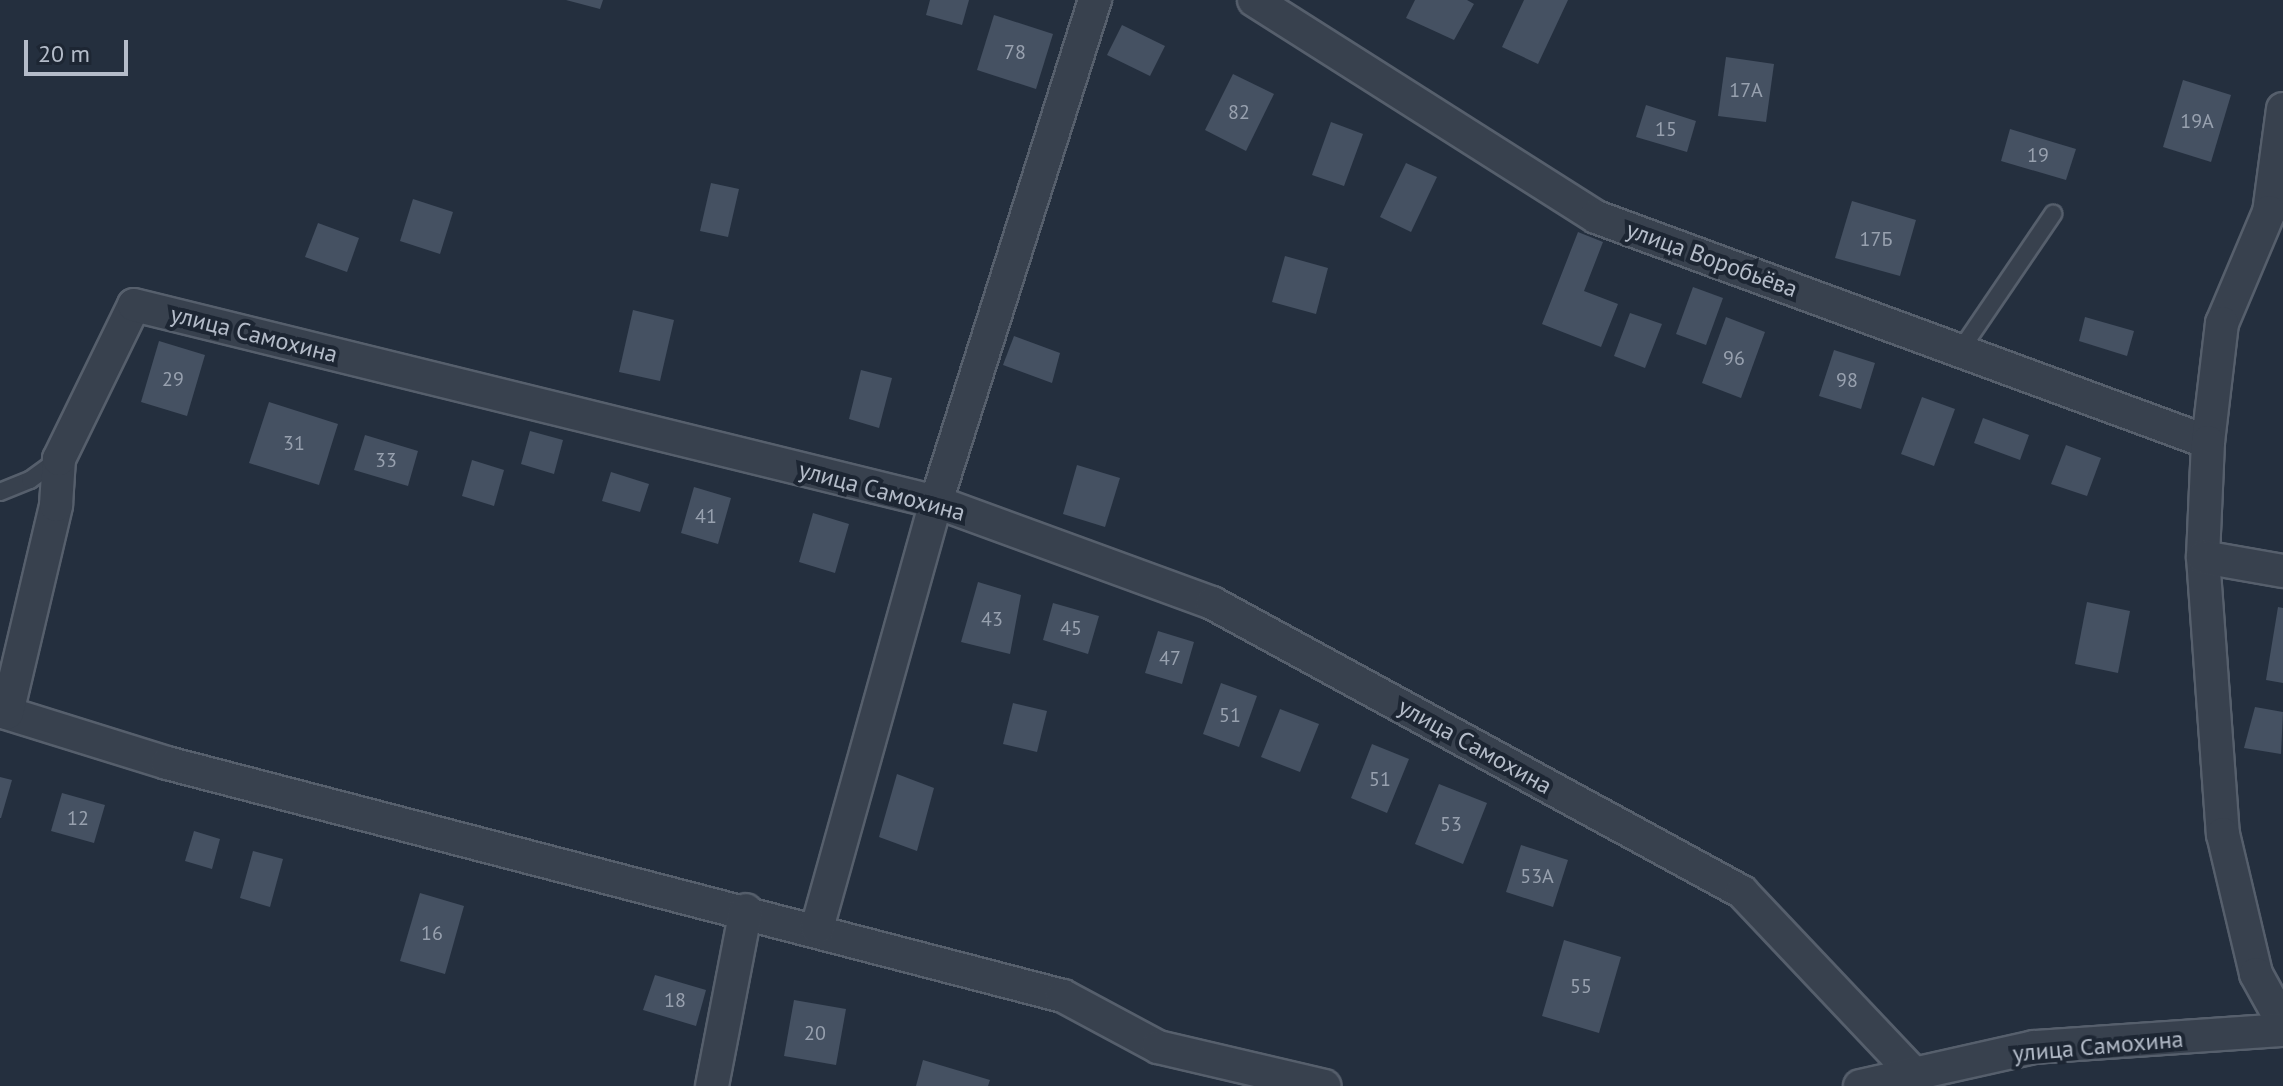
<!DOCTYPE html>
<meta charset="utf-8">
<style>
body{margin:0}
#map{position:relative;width:2283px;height:1086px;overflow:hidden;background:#242f3e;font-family:"PT Sans",sans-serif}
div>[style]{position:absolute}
.building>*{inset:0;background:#455162}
.roads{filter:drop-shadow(2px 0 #565f6c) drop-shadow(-2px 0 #565f6c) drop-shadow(0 2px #565f6c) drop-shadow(0 -2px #565f6c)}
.lane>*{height:16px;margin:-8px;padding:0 8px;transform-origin:8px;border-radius:8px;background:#38414e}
.street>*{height:32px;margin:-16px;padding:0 16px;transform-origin:16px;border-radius:16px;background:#38414e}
span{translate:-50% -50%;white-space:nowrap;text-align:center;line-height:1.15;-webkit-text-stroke:8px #1d2633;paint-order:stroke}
.number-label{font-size:20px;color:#98a1af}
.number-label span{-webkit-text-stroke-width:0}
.street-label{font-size:24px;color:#b4bcc9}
.scale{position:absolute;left:24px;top:40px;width:104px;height:36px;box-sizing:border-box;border:4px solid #b4bcc9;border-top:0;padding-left:10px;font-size:24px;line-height:28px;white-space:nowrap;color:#b4bcc9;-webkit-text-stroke:6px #1d2633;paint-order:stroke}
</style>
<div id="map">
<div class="building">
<div style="clip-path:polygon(566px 0,603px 0,600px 9px)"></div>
<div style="clip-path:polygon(930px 0,969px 0,962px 25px,926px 15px)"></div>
<div style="clip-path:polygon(1415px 0,1467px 0,1474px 4px,1454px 40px,1406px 18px)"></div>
<div style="clip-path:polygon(1524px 0,1568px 0,1538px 64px,1502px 47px)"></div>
<div style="clip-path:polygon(994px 15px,1053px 34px,1036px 89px,977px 70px)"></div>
<div style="clip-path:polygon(1122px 25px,1165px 46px,1150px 76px,1107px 55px)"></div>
<div style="clip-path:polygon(1726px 57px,1774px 64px,1766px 122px,1718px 116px)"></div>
<div style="clip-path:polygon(1233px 74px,1274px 94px,1246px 151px,1205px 130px)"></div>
<div style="clip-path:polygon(2183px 80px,2231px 95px,2211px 162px,2163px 147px)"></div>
<div style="clip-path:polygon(1646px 105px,1696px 121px,1687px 152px,1636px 137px)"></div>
<div style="clip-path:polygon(1331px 122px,1363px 134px,1344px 186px,1312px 175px)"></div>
<div style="clip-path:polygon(2010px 129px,2076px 149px,2066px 180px,2001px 161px)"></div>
<div style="clip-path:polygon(1406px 163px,1437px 177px,1411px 232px,1380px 217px)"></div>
<div style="clip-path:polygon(711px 183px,739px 189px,728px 237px,700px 231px)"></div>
<div style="clip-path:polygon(413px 199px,453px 212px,440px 254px,400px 241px)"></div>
<div style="clip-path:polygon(1852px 201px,1916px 220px,1900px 276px,1835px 258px)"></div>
<div style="clip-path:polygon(318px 223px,359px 238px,347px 272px,305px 257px)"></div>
<div style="clip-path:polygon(1578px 232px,1603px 242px,1584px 291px,1618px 304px,1601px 347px,1542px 324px)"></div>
<div style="clip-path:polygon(1285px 256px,1328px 268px,1316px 314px,1272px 302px)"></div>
<div style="clip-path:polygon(1693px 287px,1723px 298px,1706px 345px,1676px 334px)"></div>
<div style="clip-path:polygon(633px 310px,674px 320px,660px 381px,619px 372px)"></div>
<div style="clip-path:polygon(1630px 313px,1662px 324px,1645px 368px,1614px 356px)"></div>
<div style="clip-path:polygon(1726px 317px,1765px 332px,1741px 398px,1702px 383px)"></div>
<div style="clip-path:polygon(2085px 317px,2134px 331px,2127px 356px,2079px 341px)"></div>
<div style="clip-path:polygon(1014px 336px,1060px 353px,1052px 383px,1003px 365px)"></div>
<div style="clip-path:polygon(159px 341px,205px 355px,187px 416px,141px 402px)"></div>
<div style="clip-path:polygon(1834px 350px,1875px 363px,1861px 409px,1819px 396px)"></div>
<div style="clip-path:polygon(861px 370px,892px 378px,879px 428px,849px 419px)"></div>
<div style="clip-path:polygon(1922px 397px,1955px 409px,1934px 466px,1901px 454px)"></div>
<div style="clip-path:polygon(269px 402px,338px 424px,319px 485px,249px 463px)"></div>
<div style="clip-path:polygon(1983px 418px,2029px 435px,2020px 460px,1974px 443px)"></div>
<div style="clip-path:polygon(530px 431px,563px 440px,554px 474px,521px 464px)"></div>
<div style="clip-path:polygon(365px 435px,418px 451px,408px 486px,354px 470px)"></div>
<div style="clip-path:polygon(2066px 445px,2101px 458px,2087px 496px,2051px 484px)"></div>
<div style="clip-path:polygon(472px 460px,504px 470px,494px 506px,462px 496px)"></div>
<div style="clip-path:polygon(1077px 465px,1120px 478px,1105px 527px,1063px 514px)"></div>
<div style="clip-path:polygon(611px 472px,649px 484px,640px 512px,602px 501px)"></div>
<div style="clip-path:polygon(694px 487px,731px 498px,718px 544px,681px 533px)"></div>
<div style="clip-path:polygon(813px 513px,849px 524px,835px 573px,799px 562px)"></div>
<div style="clip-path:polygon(978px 582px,1021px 595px,1010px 654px,961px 642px)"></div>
<div style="clip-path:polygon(2087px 602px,2130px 611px,2118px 673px,2075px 664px)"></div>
<div style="clip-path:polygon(1053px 603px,1099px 616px,1088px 654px,1043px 640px)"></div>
<div style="clip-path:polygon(2278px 607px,2283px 608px,2283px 683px,2266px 680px)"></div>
<div style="clip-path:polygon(1158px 631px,1194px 642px,1182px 684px,1145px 673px)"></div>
<div style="clip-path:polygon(1221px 683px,1257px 696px,1239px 747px,1203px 734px)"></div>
<div style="clip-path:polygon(1013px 703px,1047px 711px,1037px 752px,1003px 744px)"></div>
<div style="clip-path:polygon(2255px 707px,2283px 712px,2281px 754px,2244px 748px)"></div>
<div style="clip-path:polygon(1280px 709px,1319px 724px,1300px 772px,1261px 757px)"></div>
<div style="clip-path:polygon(1372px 744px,1409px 759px,1387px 813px,1351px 798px)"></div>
<div style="clip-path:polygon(897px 774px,934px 788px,917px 851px,879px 837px)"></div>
<div style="clip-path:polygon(0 777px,12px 780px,1px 818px,0 818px)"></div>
<div style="clip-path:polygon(1439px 784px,1487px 803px,1463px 864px,1415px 844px)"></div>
<div style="clip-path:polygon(62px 793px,105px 805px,94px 843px,51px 831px)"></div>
<div style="clip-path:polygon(194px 831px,220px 839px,212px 869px,185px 861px)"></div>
<div style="clip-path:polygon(1521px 845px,1568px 860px,1553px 907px,1506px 892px)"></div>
<div style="clip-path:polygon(253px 851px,283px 859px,270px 907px,240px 898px)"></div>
<div style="clip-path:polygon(420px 893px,464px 906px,445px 974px,400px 961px)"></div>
<div style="clip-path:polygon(1564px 940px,1621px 957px,1599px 1033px,1542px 1016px)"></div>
<div style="clip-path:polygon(655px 975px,706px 990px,696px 1026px,643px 1010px)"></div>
<div style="clip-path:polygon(794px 1000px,846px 1009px,836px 1065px,784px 1056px)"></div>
<div style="clip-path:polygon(923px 1060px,990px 1080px,988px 1086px,916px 1086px)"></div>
</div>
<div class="roads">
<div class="lane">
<div style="left:1960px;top:351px;width:166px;rotate:-55.8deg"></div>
<div style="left:0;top:492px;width:32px;rotate:-22deg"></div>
<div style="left:30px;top:480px;width:34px;rotate:-36deg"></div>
</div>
<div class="street">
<div style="left:1254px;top:0;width:405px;rotate:32.4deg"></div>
<div style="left:1596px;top:217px;width:652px;rotate:20.19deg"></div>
<div style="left:2283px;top:109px;width:104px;rotate:97.7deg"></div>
<div style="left:2269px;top:212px;width:121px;rotate:112.9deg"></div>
<div style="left:2222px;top:323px;width:120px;rotate:96.7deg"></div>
<div style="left:2208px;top:442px;width:115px;rotate:92.5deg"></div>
<div style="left:2203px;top:557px;width:278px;rotate:85.9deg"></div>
<div style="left:2223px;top:834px;width:144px;rotate:76.7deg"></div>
<div style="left:2256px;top:974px;width:56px;rotate:61.1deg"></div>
<div style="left:2203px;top:557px;width:81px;rotate:9.9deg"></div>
<div style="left:0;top:711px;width:175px;rotate:17.3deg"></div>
<div style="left:167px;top:763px;width:926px;rotate:14.58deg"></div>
<div style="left:1063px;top:996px;width:108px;rotate:28.2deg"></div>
<div style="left:1158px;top:1047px;width:171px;rotate:13.2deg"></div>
<div style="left:7px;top:713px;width:214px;rotate:-76.7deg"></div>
<div style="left:56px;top:505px;width:46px;rotate:-86.3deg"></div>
<div style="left:59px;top:459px;width:171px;rotate:-64deg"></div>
<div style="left:134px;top:305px;width:826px;rotate:13.8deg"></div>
<div style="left:936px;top:502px;width:294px;rotate:20.1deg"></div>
<div style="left:1212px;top:603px;width:604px;rotate:28.6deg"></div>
<div style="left:1742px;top:892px;width:250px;rotate:46.6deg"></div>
<div style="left:817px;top:928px;width:442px;rotate:-74.4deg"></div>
<div style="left:936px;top:502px;width:527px;rotate:-72.43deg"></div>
<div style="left:712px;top:1086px;width:179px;rotate:-79.1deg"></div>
<div style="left:1860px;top:1086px;width:178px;rotate:-12.6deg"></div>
<div style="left:2034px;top:1047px;width:250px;rotate:-3.9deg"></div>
</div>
</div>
<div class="number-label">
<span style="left:1015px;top:52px">78</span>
<span style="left:1746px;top:90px">17А</span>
<span style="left:1239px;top:112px">82</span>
<span style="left:2197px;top:121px">19А</span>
<span style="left:1666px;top:129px">15</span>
<span style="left:2038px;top:155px">19</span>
<span style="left:1876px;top:239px">17Б</span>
<span style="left:1734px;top:358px">96</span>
<span style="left:173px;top:379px">29</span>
<span style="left:1847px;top:380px">98</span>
<span style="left:294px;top:443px">31</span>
<span style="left:386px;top:460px">33</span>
<span style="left:706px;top:516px">41</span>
<span style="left:992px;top:619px">43</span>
<span style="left:1071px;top:628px">45</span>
<span style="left:1170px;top:658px">47</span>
<span style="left:1230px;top:715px">51</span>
<span style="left:1380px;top:779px">51</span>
<span style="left:78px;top:818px">12</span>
<span style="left:1451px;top:824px">53</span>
<span style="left:1537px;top:876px">53А</span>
<span style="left:432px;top:933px">16</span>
<span style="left:1581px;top:986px">55</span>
<span style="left:675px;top:1000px">18</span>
<span style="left:815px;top:1033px">20</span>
</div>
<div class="street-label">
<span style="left:1712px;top:259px;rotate:20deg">улица Воробьёва</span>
<span style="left:254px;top:334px;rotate:14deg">улица Самохина</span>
<span style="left:882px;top:491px;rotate:15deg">улица Самохина</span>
<span style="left:1475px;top:746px;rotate:29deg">улица Самохина</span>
<span style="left:2098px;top:1046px;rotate:-5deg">улица Самохина</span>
</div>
<div class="scale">20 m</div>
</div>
